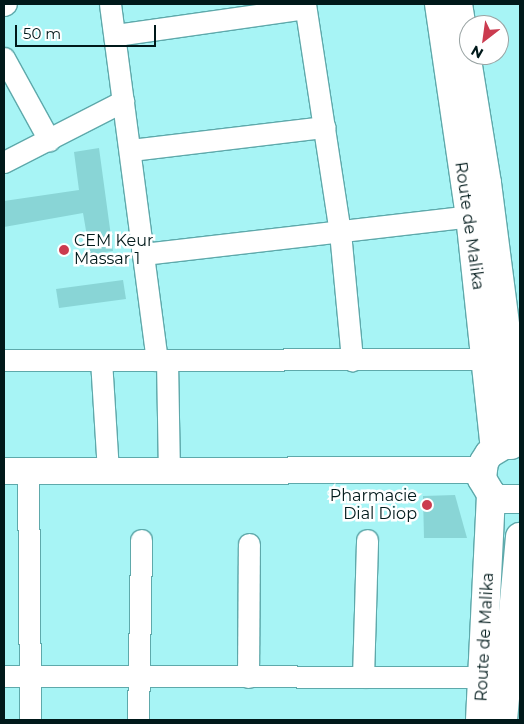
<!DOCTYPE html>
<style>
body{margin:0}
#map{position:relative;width:524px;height:724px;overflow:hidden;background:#a7f4f5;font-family:Montserrat,sans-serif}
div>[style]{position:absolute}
.building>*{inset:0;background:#89d5d6}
.roads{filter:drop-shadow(1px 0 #5ea9ab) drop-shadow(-1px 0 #5ea9ab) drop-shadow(0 1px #5ea9ab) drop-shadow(0 -1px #5ea9ab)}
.minor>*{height:21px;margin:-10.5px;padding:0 10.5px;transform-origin:10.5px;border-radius:10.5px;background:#fff}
.tertiary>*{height:26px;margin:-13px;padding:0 13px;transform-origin:13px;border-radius:13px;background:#fff}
.secondary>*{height:28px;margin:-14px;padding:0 14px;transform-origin:14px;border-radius:14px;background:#fff}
.primary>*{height:28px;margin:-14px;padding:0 14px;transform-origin:14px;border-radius:14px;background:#fff}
.dots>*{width:14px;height:14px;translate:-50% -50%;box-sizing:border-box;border:2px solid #fff;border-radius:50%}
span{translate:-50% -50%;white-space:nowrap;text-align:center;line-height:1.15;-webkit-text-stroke:5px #fff;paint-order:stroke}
.street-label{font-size:16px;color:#00191a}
.poi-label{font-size:16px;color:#00191a}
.left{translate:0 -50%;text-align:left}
.right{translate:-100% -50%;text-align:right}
.frame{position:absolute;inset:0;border:5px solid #00191a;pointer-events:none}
.north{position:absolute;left:459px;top:15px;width:50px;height:50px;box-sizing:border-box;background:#fff;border:1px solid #99a3a3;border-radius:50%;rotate:210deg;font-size:14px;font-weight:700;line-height:20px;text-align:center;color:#00191a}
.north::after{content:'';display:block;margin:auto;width:18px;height:22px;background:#cb3b4f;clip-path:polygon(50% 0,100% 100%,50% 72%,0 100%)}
.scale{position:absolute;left:15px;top:25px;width:141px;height:22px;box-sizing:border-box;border:2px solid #00191a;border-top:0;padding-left:6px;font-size:15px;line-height:18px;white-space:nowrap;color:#00191a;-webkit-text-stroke:4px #fff;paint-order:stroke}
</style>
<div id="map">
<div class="building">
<div style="clip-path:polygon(99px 148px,113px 251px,90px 254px,83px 213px,4px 227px,4px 201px,79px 190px,74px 152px)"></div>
<div style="clip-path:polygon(123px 280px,126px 299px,59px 308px,56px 289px)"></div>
<div style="clip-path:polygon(455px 495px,467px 538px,424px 538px,423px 496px)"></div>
</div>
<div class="roads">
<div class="minor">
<div style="left:110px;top:4px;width:359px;rotate:82.5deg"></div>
<div style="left:305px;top:4px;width:231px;rotate:81.3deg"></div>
<div style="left:340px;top:232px;width:129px;rotate:84.6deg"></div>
<div style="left:4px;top:5px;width:2px;rotate:-27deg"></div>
<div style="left:116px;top:35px;width:191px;rotate:-8.1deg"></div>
<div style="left:4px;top:58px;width:94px;rotate:61.2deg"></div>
<div style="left:131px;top:150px;width:195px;rotate:-6.8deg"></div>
<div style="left:4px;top:162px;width:134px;rotate:-27.1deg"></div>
<div style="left:143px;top:254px;width:329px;rotate:-6.6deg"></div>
<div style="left:4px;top:360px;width:482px;rotate:-0.1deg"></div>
<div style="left:101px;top:360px;width:110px;rotate:86.4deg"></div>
<div style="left:167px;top:360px;width:111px;rotate:89deg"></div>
<div style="left:28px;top:471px;width:249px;rotate:89.5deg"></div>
<div style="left:4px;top:676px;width:480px;rotate:0.1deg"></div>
<div style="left:248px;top:677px;width:133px;rotate:-89.6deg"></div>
<div style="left:363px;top:677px;width:137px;rotate:-88.3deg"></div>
<div style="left:138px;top:720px;width:180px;rotate:-89deg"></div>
</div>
<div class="tertiary">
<div style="left:4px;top:471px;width:478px;rotate:-0.1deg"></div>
</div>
<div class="secondary">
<div style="left:480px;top:720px;width:226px;rotate:-87.2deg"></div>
<div style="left:503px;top:720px;width:184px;rotate:-84.7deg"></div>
</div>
<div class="primary">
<div style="left:439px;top:4px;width:214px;rotate:81.7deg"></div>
<div style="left:470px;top:216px;width:234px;rotate:83.9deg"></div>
<div style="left:458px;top:4px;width:181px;rotate:80.8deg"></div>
<div style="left:487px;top:183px;width:258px;rotate:82.7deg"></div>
<div style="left:511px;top:445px;width:7px;rotate:180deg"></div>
<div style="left:504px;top:445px;width:17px;rotate:149deg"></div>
<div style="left:489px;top:454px;width:9px;rotate:122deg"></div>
<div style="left:484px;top:462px;width:17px;rotate:97deg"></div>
<div style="left:482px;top:479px;width:17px;rotate:59deg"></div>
<div style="left:491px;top:494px;width:9px;rotate:36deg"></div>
<div style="left:498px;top:499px;width:22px"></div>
</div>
</div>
<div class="dots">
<div style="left:64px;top:250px;background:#cb3b4f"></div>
<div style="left:427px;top:505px;background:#cb3b4f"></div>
</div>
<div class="street-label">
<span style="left:469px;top:226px;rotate:82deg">Route de Malika</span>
<span style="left:485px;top:637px;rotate:-87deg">Route de Malika</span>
</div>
<div class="poi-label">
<span class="left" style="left:74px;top:250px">CEM Keur<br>Massar 1</span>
<span class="right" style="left:417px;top:505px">Pharmacie<br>Dial Diop</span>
</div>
<div class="frame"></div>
<div class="north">N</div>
<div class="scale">50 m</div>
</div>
